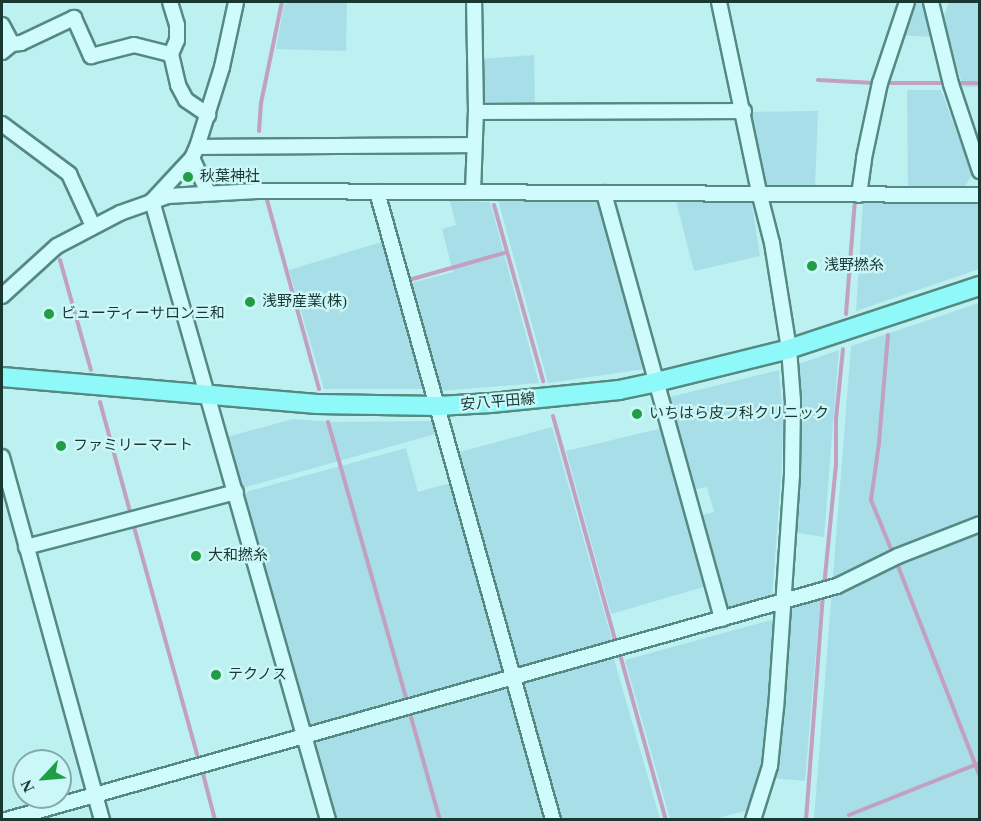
<!DOCTYPE html>
<meta charset="utf-8">
<style>
body{margin:0}
#map{position:relative;width:981px;height:821px;overflow:hidden;background:#bcf0f1;font-family:"Times New Roman","Noto Sans JP",serif}
div>[style]{position:absolute}
.farmland>*{inset:0;background:#a8dee7}
.stream>*{height:4px;margin:-2px;padding:0 2px;transform-origin:2px;border-radius:2px;background:#c2a0c1}
.roads{filter:drop-shadow(2px 0 #548a81) drop-shadow(-2px 0 #548a81) drop-shadow(0 2px #548a81) drop-shadow(0 -2px #548a81)}
.minor>*{height:14px;margin:-7px;padding:0 7px;transform-origin:7px;border-radius:7px;background:#cffbfc}
.major>*{height:18px;margin:-9px;padding:0 9px;transform-origin:9px;border-radius:9px;background:#8ff9f9}
.dots>*{width:16px;height:16px;translate:-50% -50%;box-sizing:border-box;border:3px solid #ccf7f8;border-radius:50%}
span{translate:-50% -50%;white-space:nowrap;text-align:center;line-height:1.15;-webkit-text-stroke:4.5px #ccf7f8;paint-order:stroke}
.poi-label{font-size:15px;color:#1a3832}
.left{translate:0 -50%;text-align:left}
.street-label{font-size:15px;color:#1a3832}
.frame{position:absolute;inset:0;border:3px solid #1a3832;pointer-events:none}
.north{position:absolute;left:12px;top:749px;width:60px;height:60px;box-sizing:border-box;background:#ccf7f8;border:2px solid #85aba9;border-radius:50%;rotate:244deg;font-size:16px;font-weight:700;line-height:24px;text-align:center;color:#1a3832}
.north::after{content:'';display:block;margin:auto;width:21px;height:27px;background:#1f9e46;clip-path:polygon(50% 0,100% 100%,50% 72%,0 100%)}
</style>
<div id="map">
<div class="farmland">
<div style="clip-path:polygon(291px 2px,347px 2px,346px 51px,276px 49px,284px 5px)"></div>
<div style="clip-path:polygon(910px 2px,925px 2px,931px 37px,899px 35px)"></div>
<div style="clip-path:polygon(949px 2px,979px 2px,979px 87px,963px 87px,943px 19px)"></div>
<div style="clip-path:polygon(534px 55px,535px 108px,480px 108px,479px 59px)"></div>
<div style="clip-path:polygon(907px 90px,941px 90px,972px 174px,963px 190px,908px 189px)"></div>
<div style="clip-path:polygon(818px 111px,815px 185px,766px 185px,761px 180px,747px 112px)"></div>
<div style="clip-path:polygon(751px 199px,760px 256px,694px 271px,676px 201px)"></div>
<div style="clip-path:polygon(498px 200px,601px 202px,645px 369px,548px 383px)"></div>
<div style="clip-path:polygon(450px 201px,490px 202px,539px 383px,440px 391px,408px 284px,453px 272px,442px 229px,456px 225px)"></div>
<div style="clip-path:polygon(863px 203px,979px 203px,979px 269px,856px 311px)"></div>
<div style="clip-path:polygon(385px 241px,427px 389px,324px 389px,289px 270px)"></div>
<div style="clip-path:polygon(979px 303px,979px 819px,814px 820px,851px 346px)"></div>
<div style="clip-path:polygon(839px 350px,824px 537px,793px 532px,796px 365px)"></div>
<div style="clip-path:polygon(779px 370px,783px 415px,782px 462px,772px 599px,725px 613px,698px 516px,714px 512px,707px 487px,692px 490px,666px 398px)"></div>
<div style="clip-path:polygon(293px 419px,334px 422px,435px 421px,439px 433px,242px 488px,227px 437px)"></div>
<div style="clip-path:polygon(552px 427px,613px 644px,519px 670px,515px 667px,456px 453px)"></div>
<div style="clip-path:polygon(663px 428px,707px 586px,611px 614px,566px 451px)"></div>
<div style="clip-path:polygon(406px 448px,418px 492px,454px 482px,507px 672px,314px 730px,309px 726px,244px 496px,249px 491px)"></div>
<div style="clip-path:polygon(821px 592px,805px 781px,772px 778px,788px 602px)"></div>
<div style="clip-path:polygon(779px 618px,767px 757px,752px 809px,715px 819px,670px 819px,625px 660px)"></div>
<div style="clip-path:polygon(614px 659px,660px 819px,557px 819px,520px 683px)"></div>
<div style="clip-path:polygon(511px 687px,547px 819px,334px 819px,312px 742px)"></div>
</div>
<div class="stream">
<div style="left:818px;top:80px;width:56px;rotate:3.1deg"></div>
<div style="left:885px;top:83px;width:59px"></div>
<div style="left:955px;top:83px;width:25px"></div>
<div style="left:259px;top:131px;width:28px;rotate:-86deg"></div>
<div style="left:261px;top:103px;width:103px;rotate:-78.3deg"></div>
<div style="left:267px;top:200px;width:196px;rotate:74.6deg"></div>
<div style="left:494px;top:205px;width:183px;rotate:74.4deg"></div>
<div style="left:60px;top:260px;width:114px;rotate:74.3deg"></div>
<div style="left:409px;top:280px;width:102px;rotate:-15.9deg"></div>
<div style="left:846px;top:314px;width:114px;rotate:-85.5deg"></div>
<div style="left:888px;top:335px;width:108px;rotate:94.8deg"></div>
<div style="left:879px;top:443px;width:58px;rotate:98deg"></div>
<div style="left:871px;top:500px;width:58px;rotate:67.8deg"></div>
<div style="left:784px;top:370px;width:47px;rotate:87.6deg"></div>
<div style="left:100px;top:402px;width:114px;rotate:74.7deg"></div>
<div style="left:553px;top:416px;width:236px;rotate:74.5deg"></div>
<div style="left:328px;top:422px;width:291px;rotate:74.2deg"></div>
<div style="left:134px;top:527px;width:243px;rotate:74.5deg"></div>
<div style="left:896px;top:561px;width:231px;rotate:68.7deg"></div>
<div style="left:824px;top:587px;width:124px;rotate:-84.4deg"></div>
<div style="left:836px;top:464px;width:45px;rotate:-90deg"></div>
<div style="left:836px;top:419px;width:70px;rotate:-84.3deg"></div>
<div style="left:728px;top:624px;width:50px;rotate:-16.3deg"></div>
<div style="left:776px;top:610px;width:2px;rotate:-90deg"></div>
<div style="left:619px;top:651px;width:175px;rotate:74.5deg"></div>
<div style="left:409px;top:710px;width:114px;rotate:74.3deg"></div>
<div style="left:202px;top:770px;width:52px;rotate:75.4deg"></div>
<div style="left:849px;top:815px;width:141px;rotate:-21.7deg"></div>
<div style="left:806px;top:820px;width:227px;rotate:-85.7deg"></div>
</div>
<div class="roads">
<div class="minor">
<div style="left:170px;top:2px;width:24px;rotate:73deg"></div>
<div style="left:177px;top:25px;width:15px;rotate:90deg"></div>
<div style="left:177px;top:40px;width:15px;rotate:113deg"></div>
<div style="left:171px;top:54px;width:32px;rotate:77deg"></div>
<div style="left:178px;top:85px;width:17px;rotate:62deg"></div>
<div style="left:186px;top:100px;width:27px;rotate:34deg"></div>
<div style="left:719px;top:2px;width:194px;rotate:78.1deg"></div>
<div style="left:759px;top:192px;width:53px;rotate:75.7deg"></div>
<div style="left:772px;top:243px;width:107px;rotate:80.9deg"></div>
<div style="left:789px;top:349px;width:52px;rotate:85.6deg"></div>
<div style="left:793px;top:401px;width:74px;rotate:90.8deg"></div>
<div style="left:792px;top:475px;width:233px;rotate:93.9deg"></div>
<div style="left:776px;top:707px;width:59px;rotate:95.8deg"></div>
<div style="left:770px;top:766px;width:57px;rotate:107.5deg"></div>
<div style="left:931px;top:2px;width:84px;rotate:76.3deg"></div>
<div style="left:951px;top:84px;width:92px;rotate:71.6deg"></div>
<div style="left:2px;top:25px;width:21px;rotate:62deg"></div>
<div style="left:2px;top:52px;width:13px;rotate:-39deg"></div>
<div style="left:12px;top:44px;width:9px;rotate:-6deg"></div>
<div style="left:21px;top:43px;width:59px;rotate:-25.3deg"></div>
<div style="left:74px;top:18px;width:42px;rotate:65.9deg"></div>
<div style="left:91px;top:56px;width:44px;rotate:-14.3deg"></div>
<div style="left:134px;top:45px;width:38px;rotate:14deg"></div>
<div style="left:476px;top:112px;width:268px;rotate:-0.2deg"></div>
<div style="left:2px;top:124px;width:84px;rotate:36.7deg"></div>
<div style="left:69px;top:174px;width:57px;rotate:65.2deg"></div>
<div style="left:197px;top:147px;width:277px;rotate:-0.4deg"></div>
<div style="left:192px;top:158px;width:38px;rotate:65deg"></div>
<div style="left:377px;top:192px;width:652px;rotate:74.34deg"></div>
<div style="left:473px;top:192px;width:80px;rotate:-87.9deg"></div>
<div style="left:476px;top:112px;width:110px;rotate:-91deg"></div>
<div style="left:604px;top:193px;width:442px;rotate:74.5deg"></div>
<div style="left:859px;top:195px;width:37px;rotate:-82deg"></div>
<div style="left:864px;top:158px;width:77px;rotate:-78deg"></div>
<div style="left:880px;top:83px;width:85px;rotate:-71.6deg"></div>
<div style="left:152px;top:201px;width:644px;rotate:74.13deg"></div>
<div style="left:152px;top:201px;width:59px;rotate:-47.1deg"></div>
<div style="left:192px;top:158px;width:12px;rotate:-66deg"></div>
<div style="left:197px;top:147px;width:84px;rotate:-72.6deg"></div>
<div style="left:222px;top:67px;width:66px;rotate:-77.8deg"></div>
<div style="left:2px;top:296px;width:74px;rotate:-42.3deg"></div>
<div style="left:57px;top:246px;width:71px;rotate:-27.6deg"></div>
<div style="left:120px;top:213px;width:51px;rotate:-19.5deg"></div>
<div style="left:168px;top:196px;width:89px;rotate:-3.2deg"></div>
<div style="left:257px;top:191px;width:723px;rotate:0.32deg"></div>
<div style="left:2px;top:457px;width:377px;rotate:74.6deg"></div>
<div style="left:26px;top:547px;width:217px;rotate:-14.7deg"></div>
<div style="left:6px;top:820px;width:863px;rotate:-15.73deg"></div>
<div style="left:837px;top:586px;width:68px;rotate:-26.2deg"></div>
<div style="left:898px;top:556px;width:88px;rotate:-21.3deg"></div>
</div>
<div class="major">
<div style="left:2px;top:377px;width:316px;rotate:4.9deg"></div>
<div style="left:317px;top:404px;width:121px;rotate:0.9deg"></div>
<div style="left:438px;top:406px;width:53px;rotate:-3.2deg"></div>
<div style="left:491px;top:403px;width:129px;rotate:-5.8deg"></div>
<div style="left:619px;top:390px;width:38px;rotate:-12deg"></div>
<div style="left:656px;top:382px;width:137px;rotate:-13.9deg"></div>
<div style="left:789px;top:349px;width:201px;rotate:-18.3deg"></div>
</div>
</div>
<div class="dots">
<div style="left:188px;top:177px;background:#1f9e46"></div>
<div style="left:812px;top:266px;background:#1f9e46"></div>
<div style="left:250px;top:302px;background:#1f9e46"></div>
<div style="left:49px;top:314px;background:#1f9e46"></div>
<div style="left:637px;top:414px;background:#1f9e46"></div>
<div style="left:61px;top:446px;background:#1f9e46"></div>
<div style="left:196px;top:556px;background:#1f9e46"></div>
<div style="left:216px;top:675px;background:#1f9e46"></div>
</div>
<div class="poi-label">
<span class="left" style="left:200px;top:177px">秋葉神社</span>
<span class="left" style="left:824px;top:266px">浅野撚糸</span>
<span class="left" style="left:262px;top:302px">浅野産業(株)</span>
<span class="left" style="left:61px;top:314px">ビューティーサロン三和</span>
<span class="left" style="left:649px;top:414px">いちはら皮フ科クリニック</span>
<span class="left" style="left:73px;top:446px">ファミリーマート</span>
<span class="left" style="left:208px;top:556px">大和撚糸</span>
<span class="left" style="left:228px;top:675px">テクノス</span>
</div>
<div class="street-label">
<span style="left:498px;top:402px;rotate:-5deg">安八平田線</span>
</div>
<div class="frame"></div>
<div class="north">N</div>
</div>
